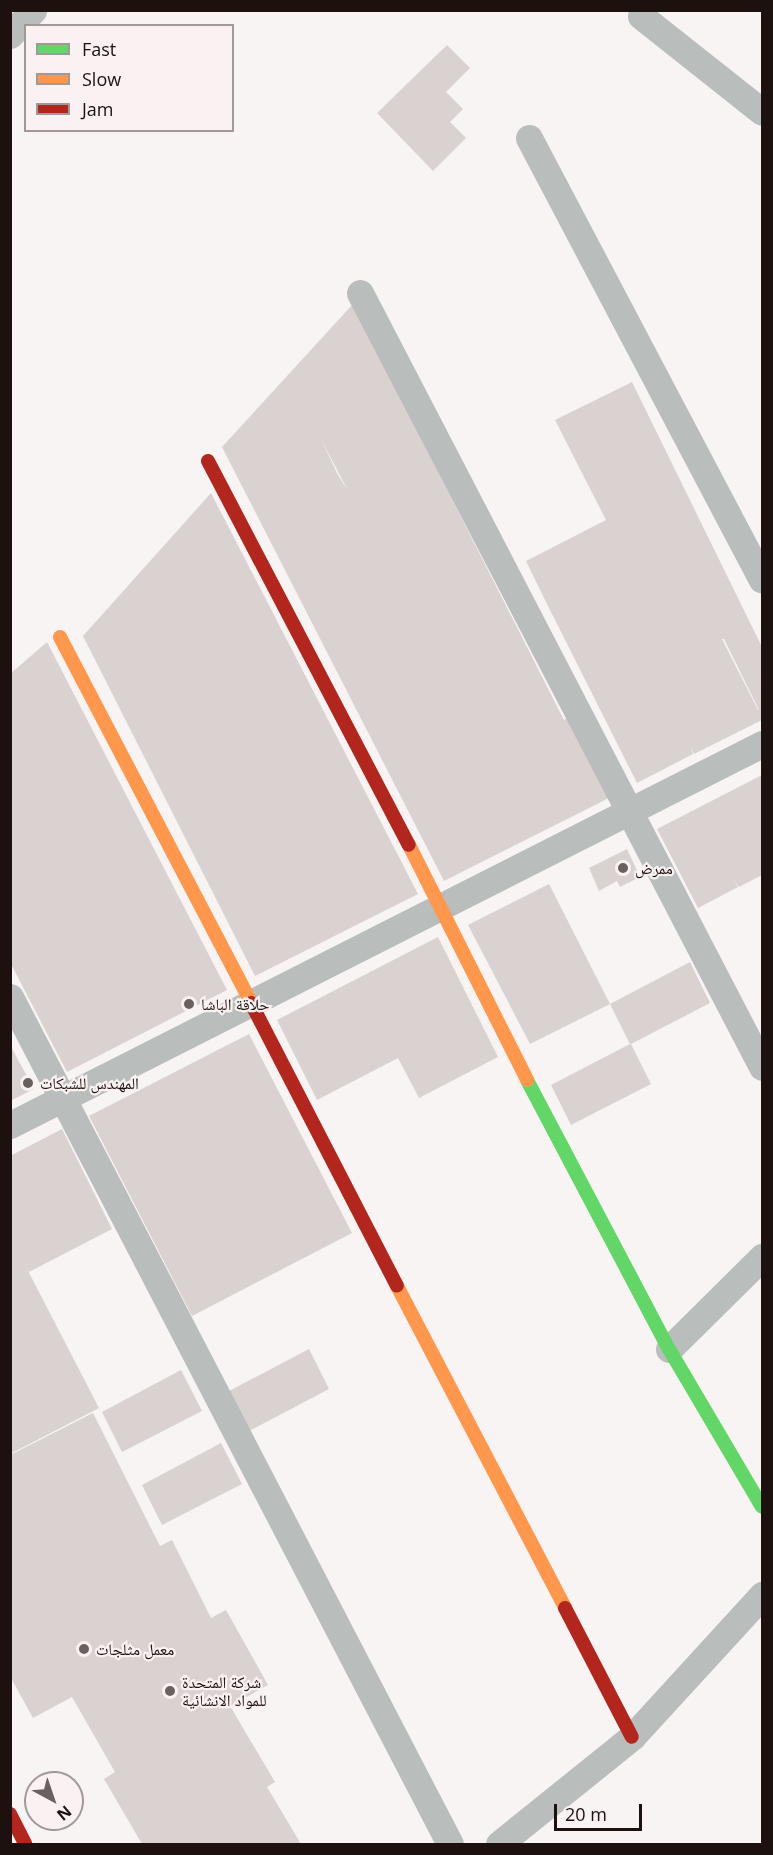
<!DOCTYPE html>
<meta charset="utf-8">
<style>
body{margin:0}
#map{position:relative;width:773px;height:1855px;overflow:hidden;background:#f8f4f4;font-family:"Open Sans","Noto Naskh Arabic",sans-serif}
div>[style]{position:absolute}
.building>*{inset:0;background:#dad1d1}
.street>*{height:27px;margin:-13.5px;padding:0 13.5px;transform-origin:13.5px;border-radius:13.5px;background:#b9bdbb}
.fast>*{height:14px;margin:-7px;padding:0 7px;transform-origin:7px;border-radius:7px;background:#63d668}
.slow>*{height:14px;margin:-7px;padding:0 7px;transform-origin:7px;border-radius:7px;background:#ff974d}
.jam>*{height:14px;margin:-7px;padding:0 7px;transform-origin:7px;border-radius:7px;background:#b3261e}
.dots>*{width:16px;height:16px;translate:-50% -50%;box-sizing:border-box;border:3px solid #faf2f2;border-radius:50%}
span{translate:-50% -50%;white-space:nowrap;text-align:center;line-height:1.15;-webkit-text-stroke:4.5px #faf2f2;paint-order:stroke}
.poi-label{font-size:16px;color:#1d110f}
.left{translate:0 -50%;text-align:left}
.frame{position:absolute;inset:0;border:12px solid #1d110f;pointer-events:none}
.legend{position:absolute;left:24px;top:24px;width:210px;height:108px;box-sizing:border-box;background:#faf2f2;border:2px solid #a29897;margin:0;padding:8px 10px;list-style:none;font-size:18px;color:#1d110f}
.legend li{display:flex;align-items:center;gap:12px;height:30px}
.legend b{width:30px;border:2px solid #a29897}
.north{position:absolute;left:24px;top:1771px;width:60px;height:60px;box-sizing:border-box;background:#faf2f2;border:2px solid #a29897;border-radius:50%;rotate:140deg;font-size:16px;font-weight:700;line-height:24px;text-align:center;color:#1d110f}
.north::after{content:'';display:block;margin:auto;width:21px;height:27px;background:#6a605f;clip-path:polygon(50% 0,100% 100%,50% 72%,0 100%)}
.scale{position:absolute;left:554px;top:1804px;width:88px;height:27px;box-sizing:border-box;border:3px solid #1d110f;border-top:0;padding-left:8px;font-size:18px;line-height:21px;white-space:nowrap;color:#1d110f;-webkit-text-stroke:4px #faf2f2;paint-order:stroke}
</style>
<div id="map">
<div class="building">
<div style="clip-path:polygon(447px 45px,470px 68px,446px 92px,463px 109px,450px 122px,466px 138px,433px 171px,377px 113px)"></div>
<div style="clip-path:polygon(evenodd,353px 304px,564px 720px,569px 717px,609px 798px,444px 881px,222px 447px,353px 304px,321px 439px,348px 491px,337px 473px,321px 439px)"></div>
<div style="clip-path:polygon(evenodd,632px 382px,762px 647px,762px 720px,694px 754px,691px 747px,693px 754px,637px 783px,546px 602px,562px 594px,546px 602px,526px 561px,606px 520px,555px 420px,632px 382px,722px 639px,724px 639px,759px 710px,758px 710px,722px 639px)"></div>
<div style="clip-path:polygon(211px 493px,418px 894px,255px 976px,83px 636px)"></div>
<div style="clip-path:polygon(47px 642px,227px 990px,67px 1072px,10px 962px,10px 674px)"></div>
<div style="clip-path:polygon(762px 775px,762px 875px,739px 887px,733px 879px,738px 887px,698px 908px,657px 829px)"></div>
<div style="clip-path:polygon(627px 849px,640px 877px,620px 887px,617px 881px,599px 891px,589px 868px)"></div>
<div style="clip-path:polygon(549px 884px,610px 1004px,530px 1044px,468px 925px)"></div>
<div style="clip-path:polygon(438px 937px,498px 1057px,419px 1098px,398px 1058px,317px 1100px,277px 1020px)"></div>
<div style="clip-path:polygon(690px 962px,710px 1003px,631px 1044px,651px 1084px,571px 1125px,551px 1085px,630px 1044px,610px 1004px)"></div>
<div style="clip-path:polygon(249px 1034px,352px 1233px,192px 1316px,89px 1116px)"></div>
<div style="clip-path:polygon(10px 1045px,34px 1089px,10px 1101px)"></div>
<div style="clip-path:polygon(62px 1129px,112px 1229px,29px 1272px,24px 1263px,99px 1408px,10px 1454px,10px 1156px)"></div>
<div style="clip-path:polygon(309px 1349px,329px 1389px,249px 1431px,229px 1391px)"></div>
<div style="clip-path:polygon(181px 1370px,202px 1411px,122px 1452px,102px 1412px)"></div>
<div style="clip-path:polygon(93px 1413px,160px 1546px,172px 1540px,211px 1618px,226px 1610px,268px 1685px,230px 1706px,275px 1782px,267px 1787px,301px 1844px,142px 1844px,104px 1779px,115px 1772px,72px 1697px,33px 1718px,10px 1676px,10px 1455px)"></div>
<div style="clip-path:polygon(221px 1443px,242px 1484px,162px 1525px,142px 1485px)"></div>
</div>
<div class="street">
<div style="left:641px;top:16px;width:154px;rotate:38.4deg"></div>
<div style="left:10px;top:35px;width:34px;rotate:-47deg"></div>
<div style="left:529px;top:138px;width:499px;rotate:62.2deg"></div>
<div style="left:360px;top:293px;width:872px;rotate:62.55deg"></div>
<div style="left:10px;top:997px;width:954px;rotate:62.55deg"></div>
<div style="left:10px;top:1125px;width:843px;rotate:-26.87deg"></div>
<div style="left:669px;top:1349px;width:131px;rotate:-44.7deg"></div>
<div style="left:499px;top:1844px;width:171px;rotate:-38.8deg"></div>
<div style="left:632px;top:1737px;width:193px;rotate:-47.5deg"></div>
</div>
<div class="fast">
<div style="left:527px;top:1080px;width:304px;rotate:62.2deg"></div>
<div style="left:669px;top:1349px;width:183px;rotate:59.5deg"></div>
</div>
<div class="slow">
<div style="left:60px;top:637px;width:413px;rotate:62.4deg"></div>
<div style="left:409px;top:845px;width:263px;rotate:63.3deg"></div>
<div style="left:397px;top:1286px;width:363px;rotate:62.4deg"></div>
</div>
<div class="jam">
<div style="left:208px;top:461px;width:433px;rotate:62.4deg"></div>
<div style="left:251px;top:1003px;width:318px;rotate:62.7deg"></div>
<div style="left:565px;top:1608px;width:145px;rotate:62.6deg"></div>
<div style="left:10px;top:1814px;width:34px;rotate:63deg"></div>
</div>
<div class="dots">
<div style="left:623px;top:868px;background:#6a605f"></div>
<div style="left:189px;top:1004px;background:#6a605f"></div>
<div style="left:28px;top:1083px;background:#6a605f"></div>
<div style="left:84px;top:1649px;background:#6a605f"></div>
<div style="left:170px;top:1691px;background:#6a605f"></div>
</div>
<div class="poi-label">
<span class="left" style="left:635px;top:868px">ممرض</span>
<span class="left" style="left:201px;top:1004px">حلاقة الباشا</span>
<span class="left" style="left:40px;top:1083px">المهندس للشبكات</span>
<span class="left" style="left:96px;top:1649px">معمل مثلجات</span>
<span class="left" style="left:182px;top:1691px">شركة المتحدة<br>للمواد الانشائية</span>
</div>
<div class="frame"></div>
<ul class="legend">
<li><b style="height:8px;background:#63d668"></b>Fast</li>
<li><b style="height:8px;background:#ff974d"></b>Slow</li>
<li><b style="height:8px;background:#b3261e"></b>Jam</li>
</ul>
<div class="north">N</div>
<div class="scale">20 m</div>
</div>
